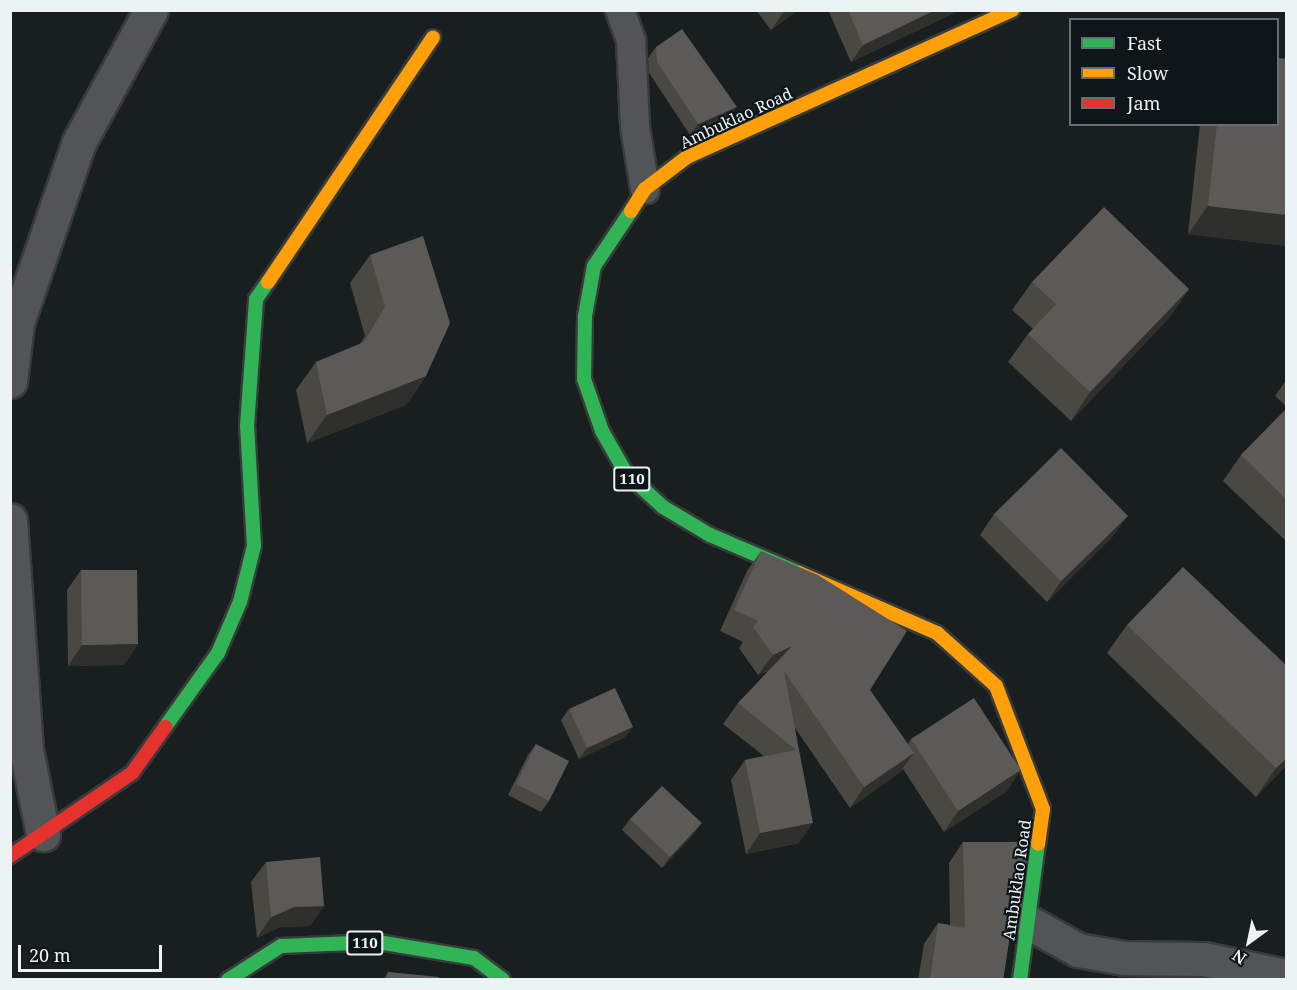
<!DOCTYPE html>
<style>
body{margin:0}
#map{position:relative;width:1297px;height:990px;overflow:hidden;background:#191e1f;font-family:"Noto Serif",serif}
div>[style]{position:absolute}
.roads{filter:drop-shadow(2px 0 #373b3c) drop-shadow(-2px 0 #373b3c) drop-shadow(0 2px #373b3c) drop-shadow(0 -2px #373b3c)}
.lane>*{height:28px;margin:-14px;padding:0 14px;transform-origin:14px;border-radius:14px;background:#525455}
.street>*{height:33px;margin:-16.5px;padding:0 16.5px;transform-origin:16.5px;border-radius:16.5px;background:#525455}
.fast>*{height:14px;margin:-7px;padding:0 7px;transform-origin:7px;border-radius:7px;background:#30b455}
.slow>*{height:14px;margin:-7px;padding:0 7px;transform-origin:7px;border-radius:7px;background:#ff9f0a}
.jam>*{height:14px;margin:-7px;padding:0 7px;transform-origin:7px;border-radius:7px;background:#e5322d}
.wall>*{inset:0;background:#4a4842}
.shaded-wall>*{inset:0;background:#2f2f2c}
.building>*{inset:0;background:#5c5a56}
span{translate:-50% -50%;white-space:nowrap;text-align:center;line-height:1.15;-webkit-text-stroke:4.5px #0d1619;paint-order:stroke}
.shield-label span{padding:2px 4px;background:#0d1619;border:2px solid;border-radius:4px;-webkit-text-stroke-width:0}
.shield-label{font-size:15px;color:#ecf3f5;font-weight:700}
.street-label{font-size:16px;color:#ecf3f5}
.frame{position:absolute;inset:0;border:12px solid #ecf3f5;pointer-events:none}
.legend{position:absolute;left:1069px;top:18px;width:210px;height:108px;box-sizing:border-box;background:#0d1619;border:2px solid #666e71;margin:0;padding:8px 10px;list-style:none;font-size:18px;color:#ecf3f5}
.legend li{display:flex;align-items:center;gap:12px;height:30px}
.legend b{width:30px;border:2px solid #666e71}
.north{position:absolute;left:1219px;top:912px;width:60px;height:60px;-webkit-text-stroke:4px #0d1619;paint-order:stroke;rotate:213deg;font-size:16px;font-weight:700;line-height:24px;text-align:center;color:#ecf3f5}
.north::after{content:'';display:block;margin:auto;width:21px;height:27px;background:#ecf3f5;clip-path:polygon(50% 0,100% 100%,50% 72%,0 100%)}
.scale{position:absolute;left:18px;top:945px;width:144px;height:27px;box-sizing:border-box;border:3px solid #ecf3f5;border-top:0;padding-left:8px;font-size:18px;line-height:21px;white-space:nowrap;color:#ecf3f5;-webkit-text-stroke:4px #0d1619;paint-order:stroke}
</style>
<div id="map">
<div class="roads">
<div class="lane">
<div style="left:620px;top:10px;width:33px;rotate:70deg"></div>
<div style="left:631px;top:41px;width:86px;rotate:87.3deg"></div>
<div style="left:635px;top:127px;width:63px;rotate:80.8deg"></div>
</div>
<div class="street">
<div style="left:10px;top:381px;width:58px;rotate:-83.1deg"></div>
<div style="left:17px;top:323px;width:191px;rotate:-71.1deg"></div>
<div style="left:79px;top:142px;width:150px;rotate:-61.4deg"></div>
<div style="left:10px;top:520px;width:230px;rotate:86deg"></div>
<div style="left:26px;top:749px;width:87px;rotate:78.7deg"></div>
<div style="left:1028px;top:922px;width:57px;rotate:29.2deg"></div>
<div style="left:1078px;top:950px;width:47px;rotate:9.9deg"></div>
<div style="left:1124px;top:958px;width:80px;rotate:0.7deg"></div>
<div style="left:1204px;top:959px;width:84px;rotate:11.7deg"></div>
</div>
<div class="fast">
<div style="left:631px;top:211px;width:66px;rotate:123.9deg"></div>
<div style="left:594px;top:266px;width:51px;rotate:100.2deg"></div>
<div style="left:585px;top:316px;width:63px;rotate:90.9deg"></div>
<div style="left:584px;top:379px;width:55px;rotate:70.9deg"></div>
<div style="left:602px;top:431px;width:48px;rotate:60.3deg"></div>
<div style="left:626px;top:473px;width:50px;rotate:42.6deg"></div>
<div style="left:663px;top:507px;width:55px;rotate:30.8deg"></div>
<div style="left:710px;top:535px;width:97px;rotate:23.1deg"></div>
<div style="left:165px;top:727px;width:91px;rotate:-54.4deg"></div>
<div style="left:218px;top:653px;width:56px;rotate:-66.7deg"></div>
<div style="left:240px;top:602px;width:58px;rotate:-76deg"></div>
<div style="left:254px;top:546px;width:120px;rotate:-93.3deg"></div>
<div style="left:247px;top:426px;width:127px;rotate:-85.9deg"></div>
<div style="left:256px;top:299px;width:21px;rotate:-55deg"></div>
<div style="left:228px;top:980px;width:63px;rotate:-32.7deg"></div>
<div style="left:281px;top:946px;width:97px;rotate:-2.4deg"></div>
<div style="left:378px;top:942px;width:97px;rotate:9.5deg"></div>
<div style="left:474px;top:958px;width:36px;rotate:37deg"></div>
<div style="left:1020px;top:980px;width:137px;rotate:-82.5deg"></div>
</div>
<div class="slow">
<div style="left:631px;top:211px;width:26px;rotate:-58deg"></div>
<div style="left:645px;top:189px;width:53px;rotate:-37.3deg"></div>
<div style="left:687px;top:157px;width:357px;rotate:-24.3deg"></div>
<div style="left:268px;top:282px;width:295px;rotate:-56deg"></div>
<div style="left:799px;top:573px;width:150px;rotate:23.5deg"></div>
<div style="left:937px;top:633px;width:79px;rotate:41.9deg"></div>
<div style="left:996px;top:686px;width:132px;rotate:69.1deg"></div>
<div style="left:1043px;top:809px;width:35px;rotate:98deg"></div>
</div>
<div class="jam">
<div style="left:10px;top:856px;width:148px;rotate:-34.2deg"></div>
<div style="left:132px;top:773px;width:57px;rotate:-54.3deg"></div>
</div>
</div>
<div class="wall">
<div style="clip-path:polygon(756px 10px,798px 10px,771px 30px)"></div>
<div style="clip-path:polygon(828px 10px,960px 10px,851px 62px)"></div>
<div style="clip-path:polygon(656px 47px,729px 117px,690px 135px,649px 73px,648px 58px)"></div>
<div style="clip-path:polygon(1200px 124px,1278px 124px,1286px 246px,1188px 234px)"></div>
<div style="clip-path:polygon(370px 255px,426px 376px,406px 405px,307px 443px,296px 390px,316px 362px,360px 344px,365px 336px,350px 283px)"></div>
<div style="clip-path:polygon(1032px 282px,1189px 289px,1169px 318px,1071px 421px,1008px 362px,1028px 334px,1033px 329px,1012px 310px)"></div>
<div style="clip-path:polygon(1287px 379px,1287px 407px,1275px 396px)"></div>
<div style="clip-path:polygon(1287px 408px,1287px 542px,1223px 481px,1241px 455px)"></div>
<div style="clip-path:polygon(994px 514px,1113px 536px,1047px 602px,980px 535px)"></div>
<div style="clip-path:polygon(761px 551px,870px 690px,908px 744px,911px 739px,1007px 791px,944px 832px,903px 769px,899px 773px,850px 808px,795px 728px,799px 843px,746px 854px,731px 780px,745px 760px,764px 756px,723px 724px,738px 703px,769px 671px,758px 675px,739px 648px,743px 642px,720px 631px,747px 571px)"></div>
<div style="clip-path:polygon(81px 570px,124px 665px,68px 666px,67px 590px)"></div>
<div style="clip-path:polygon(1127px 625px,1287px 666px,1287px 765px,1256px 797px,1107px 653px)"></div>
<div style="clip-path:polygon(569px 709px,625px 737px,579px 759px,561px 720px)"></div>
<div style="clip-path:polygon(536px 744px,549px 801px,541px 812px,508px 795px,528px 755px)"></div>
<div style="clip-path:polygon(630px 819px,694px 834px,662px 868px,622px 830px)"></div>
<div style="clip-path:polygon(963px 842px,1022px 908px,1012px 923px,1003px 980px,918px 980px,924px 944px,938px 923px,950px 925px,949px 863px)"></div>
<div style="clip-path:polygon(266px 862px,324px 906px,310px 926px,280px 927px,257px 938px,251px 882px)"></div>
<div style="clip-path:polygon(388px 972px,439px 980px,383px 980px)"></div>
</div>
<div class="shaded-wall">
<div style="clip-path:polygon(786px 10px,798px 10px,771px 30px,783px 13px)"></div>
<div style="clip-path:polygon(935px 10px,960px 10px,851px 62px,863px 45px)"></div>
<div style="clip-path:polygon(737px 107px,729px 117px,690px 135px,698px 124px)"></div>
<div style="clip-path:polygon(1208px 206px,1287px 215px,1286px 246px,1188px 234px)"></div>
<div style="clip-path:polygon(1189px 289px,1169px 318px,1071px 421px,1090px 392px)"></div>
<div style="clip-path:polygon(426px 376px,406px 405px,307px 443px,327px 415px)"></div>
<div style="clip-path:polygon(1128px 516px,1113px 536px,1047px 602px,1061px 581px)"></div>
<div style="clip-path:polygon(138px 644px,124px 665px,68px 666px,82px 645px)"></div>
<div style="clip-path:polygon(792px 646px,778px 666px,758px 675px,773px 655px)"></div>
<div style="clip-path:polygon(633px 727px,625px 737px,579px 759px,587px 748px)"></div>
<div style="clip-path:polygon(914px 753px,899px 773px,850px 808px,864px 787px)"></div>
<div style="clip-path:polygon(1287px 758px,1287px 765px,1256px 797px,1276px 768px)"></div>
<div style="clip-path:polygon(1021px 770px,1007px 791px,944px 832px,958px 811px)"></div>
<div style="clip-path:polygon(702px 823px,694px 834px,662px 868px,670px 857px)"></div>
<div style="clip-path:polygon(813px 823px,799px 843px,746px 854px,760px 833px)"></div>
<div style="clip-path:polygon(324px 906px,310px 926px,280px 927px,257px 938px,271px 917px,294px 907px)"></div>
<div style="clip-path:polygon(1014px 908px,1022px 908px,1008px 928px)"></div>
</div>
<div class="building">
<div style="clip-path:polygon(848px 10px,935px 10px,863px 45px)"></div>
<div style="clip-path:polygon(682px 29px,737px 107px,698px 124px,657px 62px,656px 47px)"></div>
<div style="clip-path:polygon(1278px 58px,1287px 59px,1287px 215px,1208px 206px,1217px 124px,1278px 124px)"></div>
<div style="clip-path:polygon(1104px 207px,1189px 289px,1090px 392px,1028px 334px,1056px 304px,1032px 282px)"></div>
<div style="clip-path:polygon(423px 236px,450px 323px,426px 376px,327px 415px,316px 362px,364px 342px,385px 307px,370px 255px)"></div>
<div style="clip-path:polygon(1287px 408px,1287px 500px,1241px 455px)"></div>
<div style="clip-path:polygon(1061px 448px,1128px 516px,1061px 581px,994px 514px)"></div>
<div style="clip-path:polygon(761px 551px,818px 575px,907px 631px,870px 690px,914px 753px,864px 787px,784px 671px,813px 823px,760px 833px,745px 760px,796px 750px,738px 703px,792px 646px,773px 655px,753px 627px,758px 621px,734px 610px)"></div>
<div style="clip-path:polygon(1183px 567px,1287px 666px,1287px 758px,1276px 768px,1127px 625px)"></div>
<div style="clip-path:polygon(81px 570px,137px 570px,138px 644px,82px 645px)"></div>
<div style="clip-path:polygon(615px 688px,633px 727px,587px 748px,569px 709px)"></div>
<div style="clip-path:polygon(974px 698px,1021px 770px,958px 811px,911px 739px)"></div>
<div style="clip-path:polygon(536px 744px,569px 761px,549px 801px,516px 784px)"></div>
<div style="clip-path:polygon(662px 786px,702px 823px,670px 857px,630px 819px)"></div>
<div style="clip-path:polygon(963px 842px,1028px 842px,1022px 908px,1014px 908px,1003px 980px,930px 980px,938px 923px,965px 928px)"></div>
<div style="clip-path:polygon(320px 857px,324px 906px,294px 907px,271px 917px,266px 862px)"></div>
<div style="clip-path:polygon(388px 972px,439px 977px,439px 980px,387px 980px)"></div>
</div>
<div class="shield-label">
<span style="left:632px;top:479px">110</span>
<span style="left:365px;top:943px">110</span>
</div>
<div class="street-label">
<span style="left:736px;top:118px;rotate:-25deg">Ambuklao Road</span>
<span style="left:1017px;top:880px;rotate:-82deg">Ambuklao Road</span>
</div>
<div class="frame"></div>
<ul class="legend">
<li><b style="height:8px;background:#30b455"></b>Fast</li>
<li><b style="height:8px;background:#ff9f0a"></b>Slow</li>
<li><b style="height:8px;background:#e5322d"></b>Jam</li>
</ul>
<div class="north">N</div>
<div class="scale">20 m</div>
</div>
